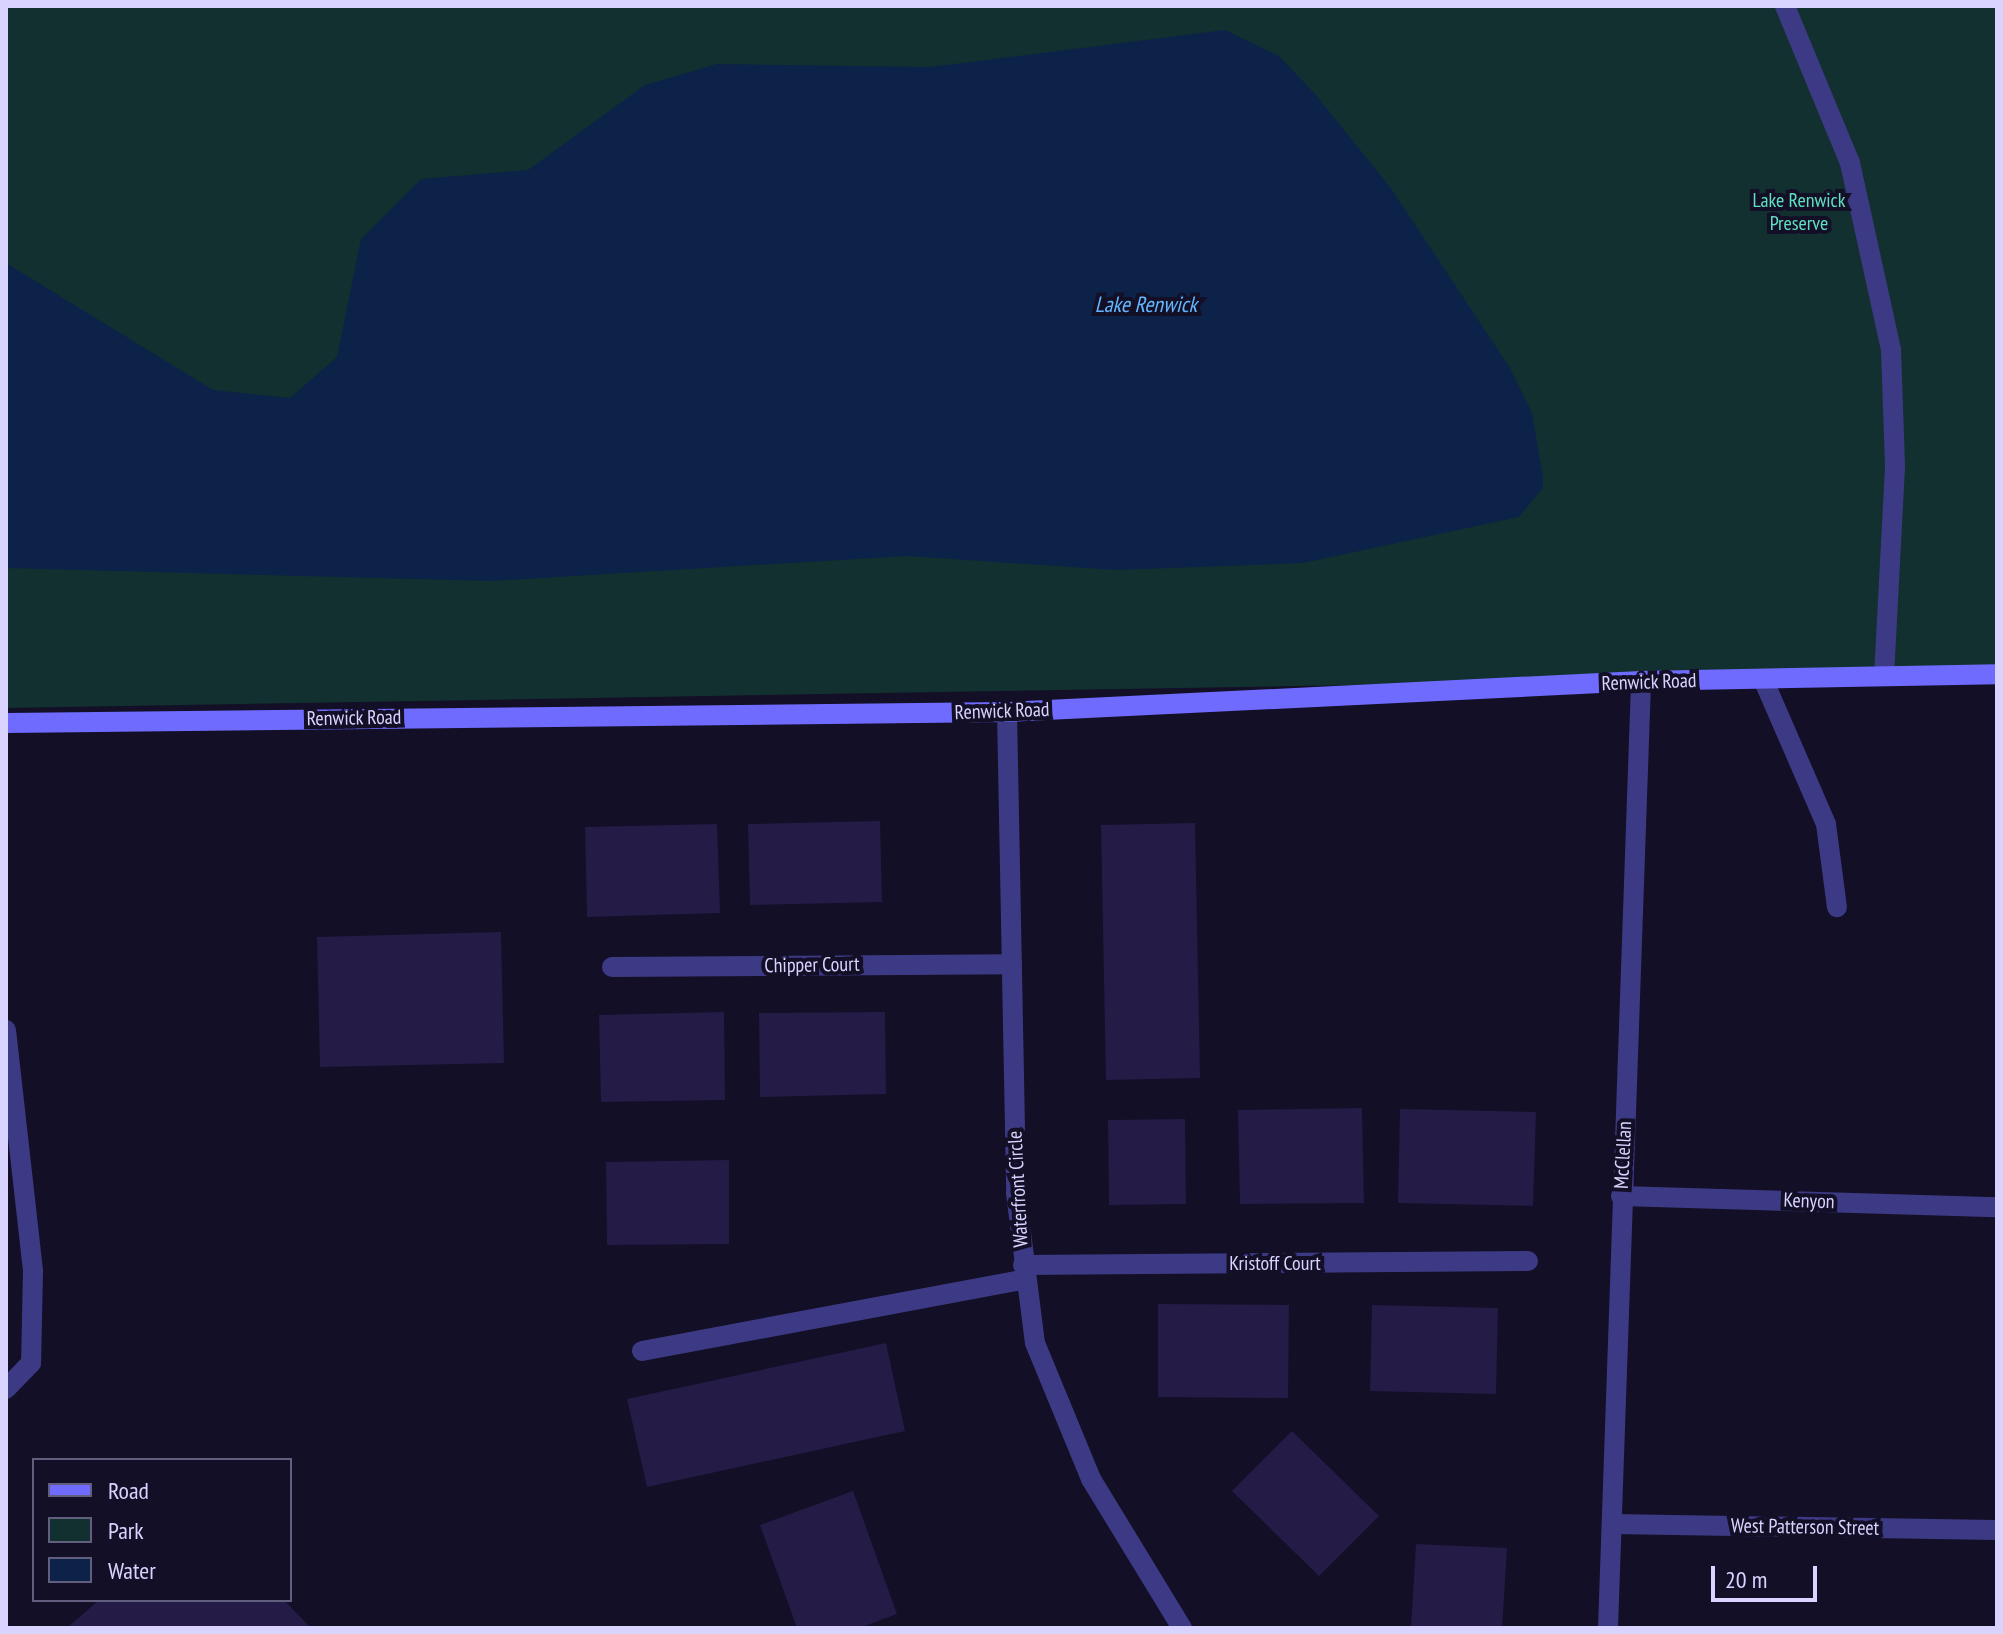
<!DOCTYPE html>
<style>
body{margin:0}
#map{position:relative;width:2003px;height:1634px;overflow:hidden;background:#130f26;font-family:"PT Sans Narrow",sans-serif}
div>[style]{position:absolute}
.green>*{inset:0;background:#12302f}
.water>*{inset:0;background:#0c2248}
.building>*{inset:0;background:#241b47}
.lane>*{height:20px;margin:-10px;padding:0 10px;transform-origin:10px;border-radius:10px;background:#3d3a85}
.street>*{height:20px;margin:-10px;padding:0 10px;transform-origin:10px;border-radius:10px;background:#3d3a85}
.secondary>*{height:20px;margin:-10px;padding:0 10px;transform-origin:10px;border-radius:10px;background:#6f6bff}
span{translate:-50% -50%;white-space:nowrap;text-align:center;line-height:1.15;-webkit-text-stroke:8px #130f26;paint-order:stroke}
.park-label{font-size:20px;color:#5fe0c0}
.street-label{font-size:20px;color:#d9d4ff}
.water-label{font-size:22px;color:#62b6ff;font-style:italic}
.frame{position:absolute;inset:0;border:8px solid #d9d4ff;pointer-events:none}
.legend{position:absolute;left:32px;top:1458px;width:260px;height:144px;box-sizing:border-box;background:#130f26;border:2px solid #625e7d;margin:0;padding:10px 14px;list-style:none;font-size:24px;color:#d9d4ff}
.legend li{display:flex;align-items:center;gap:16px;height:40px}
.legend b{width:40px;border:2px solid #625e7d}
.scale{position:absolute;left:1711px;top:1566px;width:106px;height:36px;box-sizing:border-box;border:4px solid #d9d4ff;border-top:0;padding-left:10px;font-size:24px;line-height:28px;white-space:nowrap;color:#d9d4ff;-webkit-text-stroke:6px #130f26;paint-order:stroke}
</style>
<div id="map">
<div class="green">
<div style="clip-path:polygon(6px 6px,1997px 6px,1997px 674px,6px 708px)"></div>
</div>
<div class="water">
<div style="clip-path:polygon(1225px 30px,1279px 56px,1315px 94px,1390px 187px,1510px 368px,1532px 413px,1543px 477px,1543px 488px,1519px 517px,1303px 563px,1116px 570px,907px 556px,491px 581px,6px 568px,6px 263px,213px 390px,290px 398px,337px 357px,361px 239px,421px 179px,528px 170px,645px 85px,717px 64px,930px 67px)"></div>
</div>
<div class="building">
<div style="clip-path:polygon(880px 821px,882px 902px,750px 905px,748px 824px)"></div>
<div style="clip-path:polygon(1195px 823px,1200px 1078px,1106px 1080px,1101px 825px)"></div>
<div style="clip-path:polygon(717px 824px,720px 913px,587px 917px,585px 827px)"></div>
<div style="clip-path:polygon(501px 932px,504px 1063px,320px 1067px,317px 937px)"></div>
<div style="clip-path:polygon(724px 1012px,725px 1100px,601px 1102px,599px 1015px)"></div>
<div style="clip-path:polygon(885px 1012px,886px 1094px,760px 1097px,759px 1013px)"></div>
<div style="clip-path:polygon(1362px 1108px,1364px 1203px,1240px 1204px,1238px 1110px)"></div>
<div style="clip-path:polygon(1400px 1109px,1536px 1112px,1533px 1206px,1398px 1203px)"></div>
<div style="clip-path:polygon(1185px 1119px,1186px 1204px,1109px 1205px,1108px 1120px)"></div>
<div style="clip-path:polygon(729px 1160px,729px 1244px,607px 1245px,606px 1162px)"></div>
<div style="clip-path:polygon(1158px 1304px,1289px 1305px,1288px 1398px,1158px 1397px)"></div>
<div style="clip-path:polygon(1372px 1305px,1498px 1308px,1496px 1394px,1370px 1391px)"></div>
<div style="clip-path:polygon(886px 1343px,905px 1431px,647px 1487px,627px 1399px)"></div>
<div style="clip-path:polygon(1292px 1431px,1379px 1516px,1319px 1576px,1232px 1491px)"></div>
<div style="clip-path:polygon(853px 1491px,897px 1614px,859px 1628px,797px 1628px,760px 1525px)"></div>
<div style="clip-path:polygon(1416px 1544px,1507px 1548px,1502px 1628px,1411px 1628px)"></div>
<div style="clip-path:polygon(99px 1600px,284px 1600px,311px 1628px,67px 1628px)"></div>
</div>
<div class="lane">
<div style="left:1785px;top:6px;width:170px;rotate:67.5deg"></div>
<div style="left:1850px;top:163px;width:191px;rotate:77.6deg"></div>
<div style="left:1891px;top:350px;width:117px;rotate:88deg"></div>
<div style="left:1895px;top:467px;width:209px;rotate:93deg"></div>
<div style="left:1763px;top:679px;width:158px;rotate:66.5deg"></div>
<div style="left:1826px;top:824px;width:84px;rotate:82.5deg"></div>
<div style="left:6px;top:1030px;width:243px;rotate:83.6deg"></div>
<div style="left:33px;top:1271px;width:92px;rotate:91.2deg"></div>
<div style="left:31px;top:1363px;width:36px;rotate:134deg"></div>
<div style="left:642px;top:1351px;width:390px;rotate:-10.6deg"></div>
</div>
<div class="street">
<div style="left:1007px;top:712px;width:481px;rotate:88.9deg"></div>
<div style="left:1016px;top:1193px;width:151px;rotate:82.8deg"></div>
<div style="left:1035px;top:1343px;width:147px;rotate:67.6deg"></div>
<div style="left:1091px;top:1479px;width:175px;rotate:58.6deg"></div>
<div style="left:612px;top:967px;width:400px;rotate:-0.4deg"></div>
<div style="left:1621px;top:1196px;width:376px;rotate:1.7deg"></div>
<div style="left:1023px;top:1265px;width:505px;rotate:-0.45deg"></div>
<div style="left:1612px;top:1524px;width:385px;rotate:0.9deg"></div>
<div style="left:1608px;top:1628px;width:948px;rotate:-88deg"></div>
</div>
<div class="secondary">
<div style="left:6px;top:723px;width:1001px;rotate:-0.63deg"></div>
<div style="left:1007px;top:712px;width:635px;rotate:-2.8deg"></div>
<div style="left:1641px;top:681px;width:356px;rotate:-1.1deg"></div>
</div>
<div class="park-label">
<span style="left:1799px;top:212px">Lake Renwick<br>Preserve</span>
</div>
<div class="street-label">
<span style="left:1649px;top:682px;rotate:-2deg">Renwick Road</span>
<span style="left:1002px;top:711px;rotate:-2deg">Renwick Road</span>
<span style="left:354px;top:718px;rotate:-1deg">Renwick Road</span>
<span style="left:812px;top:965px;rotate:-1deg">Chipper Court</span>
<span style="left:1623px;top:1155px;rotate:-87deg">McClellan</span>
<span style="left:1018px;top:1189px;rotate:-93deg">Waterfront Circle</span>
<span style="left:1809px;top:1201px;rotate:2deg">Kenyon</span>
<span style="left:1275px;top:1263px">Kristoff Court</span>
<span style="left:1805px;top:1527px;rotate:1deg">West Patterson Street</span>
</div>
<div class="water-label">
<span style="left:1146px;top:305px">Lake Renwick</span>
</div>
<div class="frame"></div>
<ul class="legend">
<li><b style="height:10px;background:#6f6bff"></b>Road</li>
<li><b style="height:22px;background:#12302f"></b>Park</li>
<li><b style="height:22px;background:#0c2248"></b>Water</li>
</ul>
<div class="scale">20 m</div>
</div>
